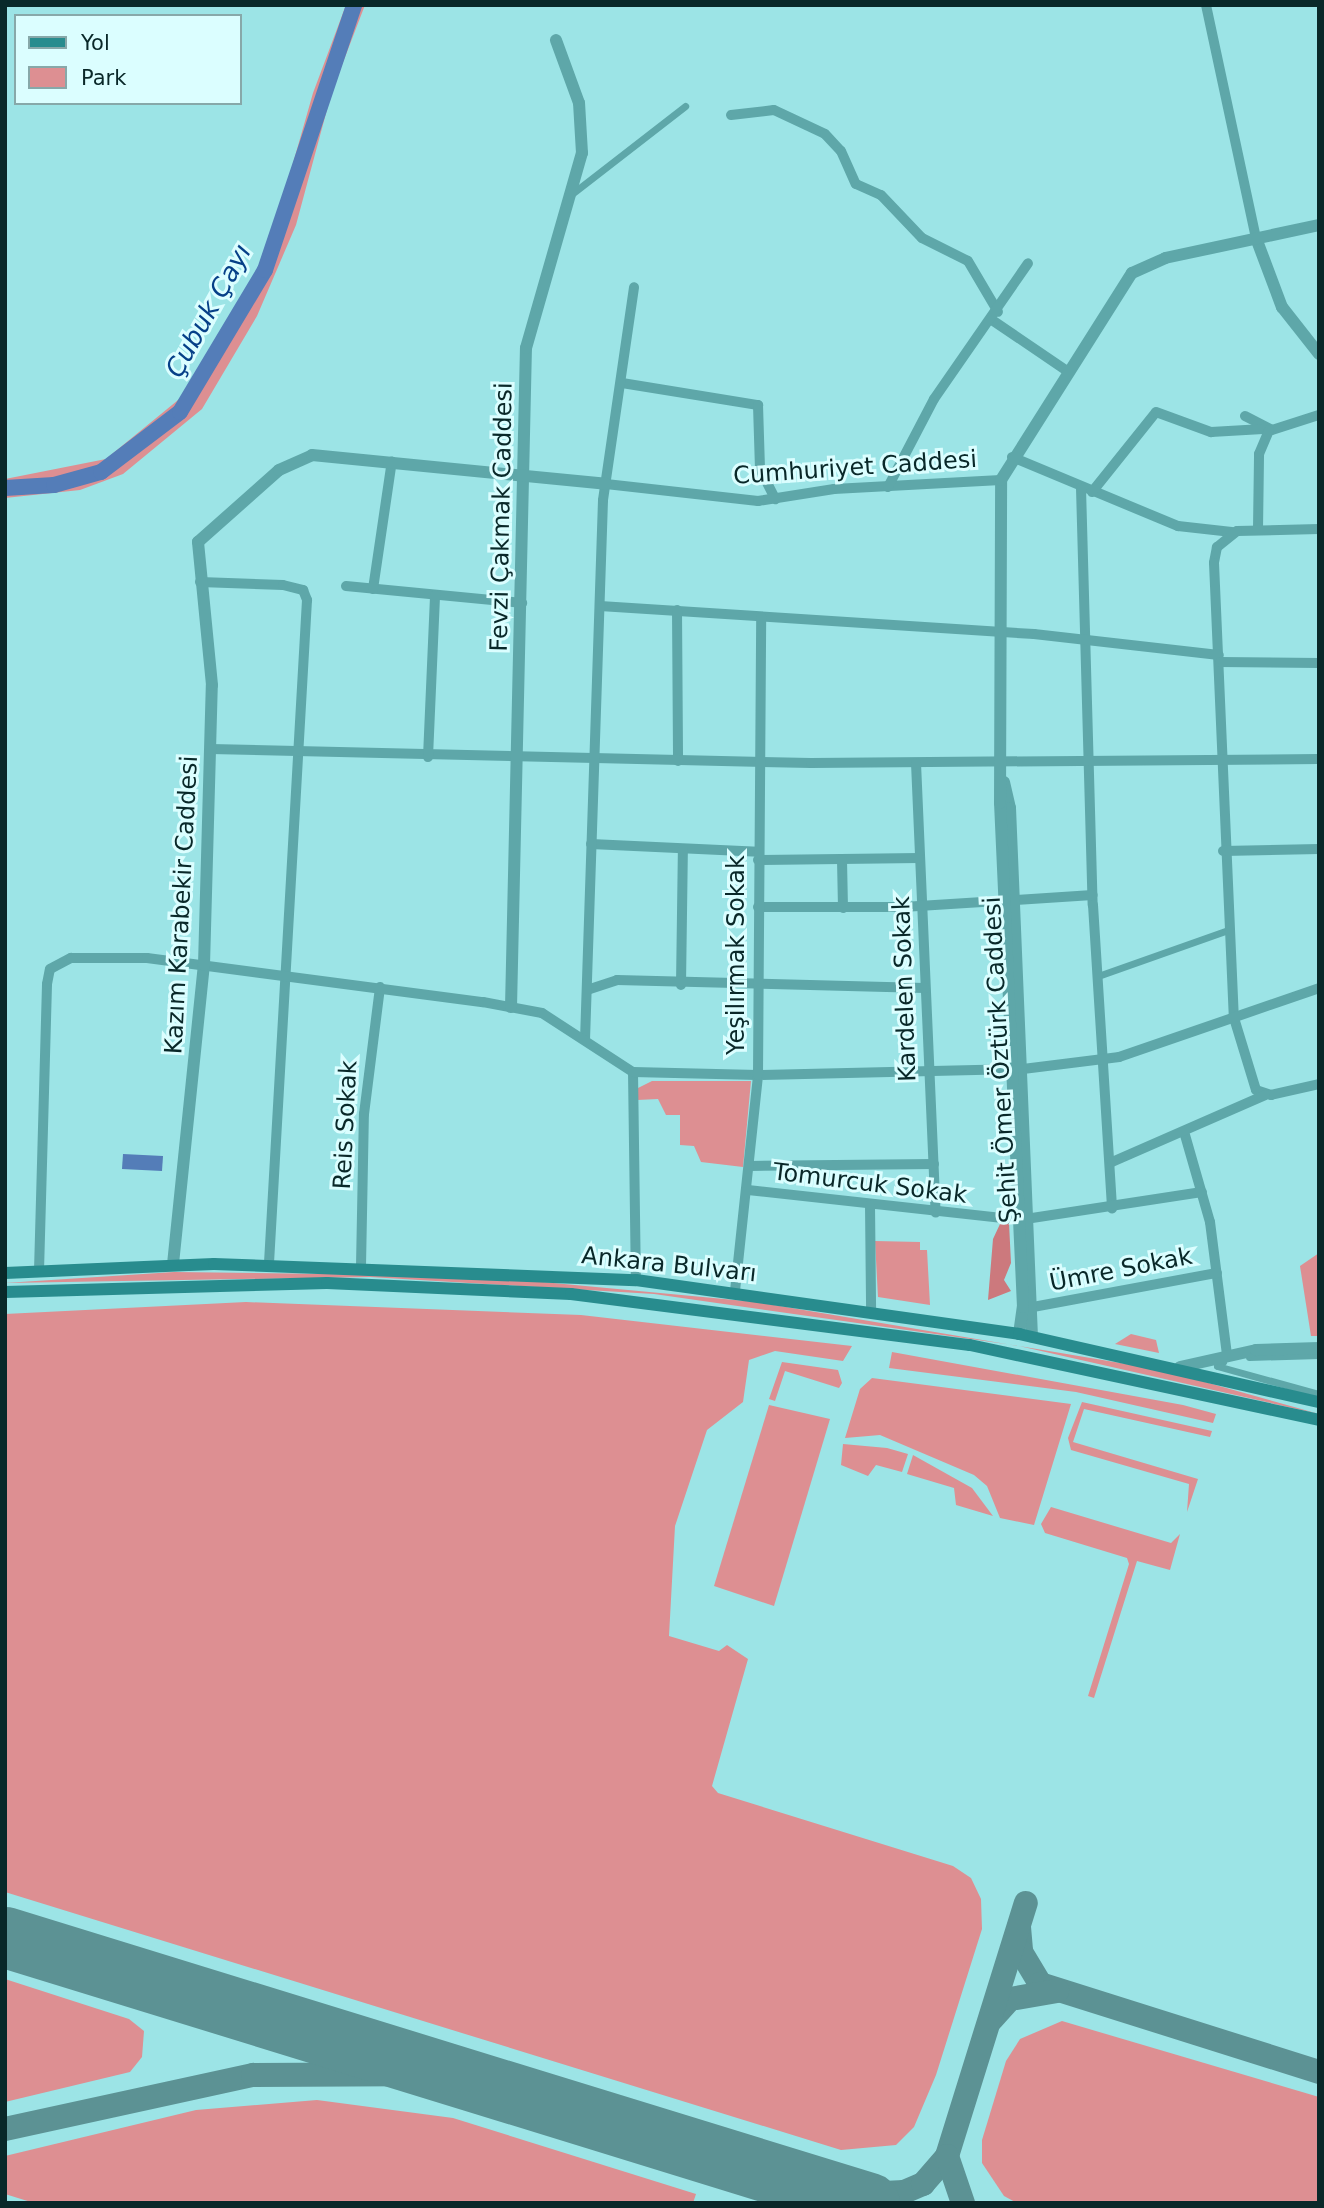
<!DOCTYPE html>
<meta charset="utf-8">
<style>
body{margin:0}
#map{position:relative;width:1324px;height:2208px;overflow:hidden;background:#9ce4e6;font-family:"DejaVu Sans",sans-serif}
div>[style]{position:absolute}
.green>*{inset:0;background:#dd8f92}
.forest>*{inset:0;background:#cc797d}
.water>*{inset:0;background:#547db8}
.river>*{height:16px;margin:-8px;padding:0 8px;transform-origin:8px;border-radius:8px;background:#547db8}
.taxiway>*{height:24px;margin:-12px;padding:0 12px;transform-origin:12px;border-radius:12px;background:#5c9294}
.runway>*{height:61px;margin:-30.5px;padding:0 30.5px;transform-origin:30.5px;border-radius:30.5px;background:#5c9294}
.pedestrian>*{height:7px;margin:-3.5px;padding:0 3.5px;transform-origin:3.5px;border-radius:3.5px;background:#5ea7a9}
.minor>*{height:10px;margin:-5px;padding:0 5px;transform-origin:5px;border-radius:5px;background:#5ea7a9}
.tertiary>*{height:12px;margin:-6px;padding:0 6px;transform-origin:6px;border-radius:6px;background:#5ea7a9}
.secondary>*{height:12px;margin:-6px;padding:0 6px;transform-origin:6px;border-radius:6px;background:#288c8e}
span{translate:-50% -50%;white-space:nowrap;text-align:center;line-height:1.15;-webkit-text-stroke:6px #dbfeff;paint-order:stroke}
.street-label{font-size:24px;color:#092829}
.water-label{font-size:26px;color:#064088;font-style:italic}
.frame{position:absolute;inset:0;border:7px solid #092829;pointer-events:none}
.legend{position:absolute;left:14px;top:14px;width:228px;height:91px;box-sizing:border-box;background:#dbfeff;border:2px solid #87a8a9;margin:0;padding:9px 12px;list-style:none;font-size:21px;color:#092829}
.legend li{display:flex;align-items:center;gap:14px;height:35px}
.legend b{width:35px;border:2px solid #87a8a9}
</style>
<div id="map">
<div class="green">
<div style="clip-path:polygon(346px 5px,365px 5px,332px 91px,296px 225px,257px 316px,202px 409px,123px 474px,80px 490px,5px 498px,5px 479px,106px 459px,183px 396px,268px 251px,313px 93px)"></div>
<div style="clip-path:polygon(652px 1081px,751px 1081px,743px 1167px,701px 1162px,694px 1146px,680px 1145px,680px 1115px,666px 1115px,658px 1099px,637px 1100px,638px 1088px)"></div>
<div style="clip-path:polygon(875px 1241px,920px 1242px,920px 1250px,927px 1250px,930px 1305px,878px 1297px)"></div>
<div style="clip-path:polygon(1319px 1253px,1319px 1336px,1311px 1336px,1300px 1266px)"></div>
<div style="clip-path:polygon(174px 1272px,478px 1276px,756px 1302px,1162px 1370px,1319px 1414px,1019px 1346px,654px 1294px,370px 1277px,5px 1283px)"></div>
<div style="clip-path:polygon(246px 1302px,581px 1315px,852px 1346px,843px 1361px,775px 1351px,749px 1360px,743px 1402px,707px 1430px,675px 1526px,669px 1636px,719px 1651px,727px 1645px,748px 1659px,712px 1786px,718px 1793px,953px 1866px,971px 1878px,981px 1899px,982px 1929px,936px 2075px,914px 2127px,896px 2145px,841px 2150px,5px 1892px,5px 1314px)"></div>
<div style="clip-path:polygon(1131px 1334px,1156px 1340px,1159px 1353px,1115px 1344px)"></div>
<div style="clip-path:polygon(892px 1352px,1183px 1405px,1216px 1414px,1213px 1423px,1076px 1392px,889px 1368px)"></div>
<div style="clip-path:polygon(782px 1362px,838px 1370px,842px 1383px,839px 1388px,785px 1371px,775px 1401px,769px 1399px)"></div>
<div style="clip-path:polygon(872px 1378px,1071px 1404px,1034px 1525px,1000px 1518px,987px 1486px,974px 1475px,880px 1435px,845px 1438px,860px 1389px)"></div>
<div style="clip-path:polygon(1082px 1402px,1212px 1431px,1210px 1437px,1084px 1409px,1073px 1442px,1198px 1479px,1187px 1512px,1189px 1484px,1071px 1450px,1068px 1438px)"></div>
<div style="clip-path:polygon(769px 1405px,830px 1419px,774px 1606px,714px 1586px)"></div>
<div style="clip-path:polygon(843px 1444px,887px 1448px,908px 1454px,902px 1472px,876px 1465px,868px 1476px,841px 1465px)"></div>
<div style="clip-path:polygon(913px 1455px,972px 1488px,993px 1516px,956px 1505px,954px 1488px,907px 1474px)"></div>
<div style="clip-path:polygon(1051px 1507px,1171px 1543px,1180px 1534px,1170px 1570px,1137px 1561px,1094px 1698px,1088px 1696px,1129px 1564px,1127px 1558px,1045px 1533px,1041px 1524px)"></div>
<div style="clip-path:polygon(5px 1979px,129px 2019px,144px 2031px,142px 2057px,130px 2072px,5px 2102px)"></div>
<div style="clip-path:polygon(1062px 2021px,1319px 2097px,1319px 2203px,1017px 2203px,1004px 2196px,982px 2163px,982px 2140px,1006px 2061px,1020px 2039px)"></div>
<div style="clip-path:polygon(317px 2100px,453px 2118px,696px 2194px,693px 2203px,34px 2203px,5px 2194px,5px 2156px,196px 2110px)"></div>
</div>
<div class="forest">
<div style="clip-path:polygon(1009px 1223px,1011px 1263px,1004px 1280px,1011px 1291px,988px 1300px,993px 1239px,1000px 1224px)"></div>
</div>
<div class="water">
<div style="clip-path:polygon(123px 1154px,163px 1156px,162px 1171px,122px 1169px)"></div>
</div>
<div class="river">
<div style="left:5px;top:488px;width:49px;rotate:-3.5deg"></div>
<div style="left:54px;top:485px;width:49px;rotate:-15.5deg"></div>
<div style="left:101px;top:472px;width:99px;rotate:-37.2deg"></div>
<div style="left:180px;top:412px;width:165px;rotate:-59.1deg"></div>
<div style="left:265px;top:270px;width:280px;rotate:-71.4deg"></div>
</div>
<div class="taxiway">
<div style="left:1019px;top:1927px;width:25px;rotate:85deg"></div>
<div style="left:1021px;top:1952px;width:37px;rotate:59deg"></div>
<div style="left:1040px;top:1984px;width:293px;rotate:17.5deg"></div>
<div style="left:992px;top:2019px;width:27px;rotate:-48deg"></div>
<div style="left:1010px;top:1999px;width:48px;rotate:-9.7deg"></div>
<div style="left:5px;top:2129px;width:254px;rotate:-12.3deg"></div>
<div style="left:253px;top:2075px;width:196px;rotate:-0.3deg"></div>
<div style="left:947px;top:2156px;width:265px;rotate:-72.7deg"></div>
<div style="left:843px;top:2195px;width:61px;rotate:-2.8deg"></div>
<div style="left:904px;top:2192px;width:21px;rotate:-23deg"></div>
<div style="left:923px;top:2184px;width:37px;rotate:-49deg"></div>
<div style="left:947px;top:2156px;width:50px;rotate:71.2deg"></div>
</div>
<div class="runway">
<div style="left:5px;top:1937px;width:904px;rotate:17.11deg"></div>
</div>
<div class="pedestrian">
<div style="left:573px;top:193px;width:142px;rotate:-37.8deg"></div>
<div style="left:1098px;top:976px;width:138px;rotate:-19.5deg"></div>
<div style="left:1249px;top:1357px;width:70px;rotate:-1.6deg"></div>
<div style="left:1223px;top:1362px;width:7px;rotate:146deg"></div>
<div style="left:1217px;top:1366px;width:106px;rotate:15.4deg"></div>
</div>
<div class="minor">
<div style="left:1206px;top:5px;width:238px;rotate:77.9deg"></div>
<div style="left:731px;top:115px;width:43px;rotate:-6.6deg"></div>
<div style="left:774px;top:110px;width:56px;rotate:25.2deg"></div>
<div style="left:825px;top:134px;width:23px;rotate:47deg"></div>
<div style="left:841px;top:151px;width:36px;rotate:66deg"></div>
<div style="left:856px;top:184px;width:27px;rotate:24deg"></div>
<div style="left:881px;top:195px;width:59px;rotate:46.4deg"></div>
<div style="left:922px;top:238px;width:51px;rotate:26.6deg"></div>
<div style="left:968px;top:261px;width:59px;rotate:59.5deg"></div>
<div style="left:992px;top:320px;width:91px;rotate:34.2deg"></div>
<div style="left:622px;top:383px;width:138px;rotate:9.2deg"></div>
<div style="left:758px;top:405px;width:64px;rotate:88.2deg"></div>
<div style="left:760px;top:469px;width:34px;rotate:63deg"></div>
<div style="left:1245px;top:416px;width:30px;rotate:27deg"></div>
<div style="left:1272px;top:430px;width:49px;rotate:-17.7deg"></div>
<div style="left:1012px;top:457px;width:180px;rotate:22.6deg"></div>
<div style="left:1178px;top:526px;width:54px;rotate:6.3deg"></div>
<div style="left:606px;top:484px;width:153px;rotate:6.4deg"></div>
<div style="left:758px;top:501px;width:77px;rotate:-9deg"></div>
<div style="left:834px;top:489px;width:167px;rotate:-3.1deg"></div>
<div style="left:888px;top:487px;width:99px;rotate:-62.4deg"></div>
<div style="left:934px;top:399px;width:165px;rotate:-55.3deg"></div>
<div style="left:1081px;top:488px;width:417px;rotate:88.4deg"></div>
<div style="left:1093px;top:905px;width:304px;rotate:86.4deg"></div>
<div style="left:1092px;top:492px;width:102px;rotate:-51.3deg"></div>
<div style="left:1156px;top:412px;width:59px;rotate:20deg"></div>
<div style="left:1211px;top:432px;width:52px;rotate:-3.3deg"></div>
<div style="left:1258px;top:529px;width:75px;rotate:-89.2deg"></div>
<div style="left:1259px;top:454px;width:26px;rotate:-67deg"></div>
<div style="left:1319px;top:529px;width:82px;rotate:178.6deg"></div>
<div style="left:1237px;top:531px;width:26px;rotate:141deg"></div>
<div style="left:1217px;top:547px;width:16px;rotate:101deg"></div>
<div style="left:1214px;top:563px;width:455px;rotate:87.5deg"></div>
<div style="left:1234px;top:1018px;width:75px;rotate:73deg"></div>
<div style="left:1256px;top:1090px;width:16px;rotate:18deg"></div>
<div style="left:1271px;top:1095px;width:49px;rotate:-12.9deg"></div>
<div style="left:200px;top:582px;width:83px;rotate:2.1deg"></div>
<div style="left:283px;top:585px;width:21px;rotate:14deg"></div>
<div style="left:303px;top:590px;width:11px;rotate:68deg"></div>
<div style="left:307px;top:600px;width:665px;rotate:93.28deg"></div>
<div style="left:346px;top:586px;width:177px;rotate:5.5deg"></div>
<div style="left:373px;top:589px;width:129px;rotate:-81.6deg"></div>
<div style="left:600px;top:606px;width:435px;rotate:3.7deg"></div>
<div style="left:1034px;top:634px;width:186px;rotate:6.5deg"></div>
<div style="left:677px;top:610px;width:151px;rotate:89.6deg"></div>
<div style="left:1220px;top:662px;width:99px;rotate:0.6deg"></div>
<div style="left:211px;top:749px;width:600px;rotate:1.34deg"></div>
<div style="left:811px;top:763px;width:508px;rotate:-0.45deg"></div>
<div style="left:428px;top:757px;width:162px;rotate:-87.5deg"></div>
<div style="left:916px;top:763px;width:450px;rotate:87.5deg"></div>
<div style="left:591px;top:844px;width:167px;rotate:2.7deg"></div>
<div style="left:1223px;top:851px;width:96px;rotate:-1.2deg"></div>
<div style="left:758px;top:860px;width:161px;rotate:-0.7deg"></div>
<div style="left:842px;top:860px;width:48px;rotate:88.8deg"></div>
<div style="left:758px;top:907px;width:145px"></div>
<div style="left:903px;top:907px;width:190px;rotate:-3.6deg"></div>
<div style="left:681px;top:985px;width:136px;rotate:-89.2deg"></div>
<div style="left:587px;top:990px;width:32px;rotate:-18deg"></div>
<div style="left:617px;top:980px;width:308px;rotate:1.5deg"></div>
<div style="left:585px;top:1040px;width:540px;rotate:-88.09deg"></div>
<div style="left:603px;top:500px;width:215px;rotate:-81.7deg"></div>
<div style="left:633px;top:1072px;width:208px;rotate:89.2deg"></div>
<div style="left:1185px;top:1135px;width:91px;rotate:74deg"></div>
<div style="left:1210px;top:1222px;width:133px;rotate:82.7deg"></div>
<div style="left:1112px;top:1162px;width:167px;rotate:-23.6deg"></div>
<div style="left:750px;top:1166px;width:184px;rotate:-0.6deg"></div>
<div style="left:748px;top:1190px;width:273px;rotate:6.3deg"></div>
<div style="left:1019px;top:1220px;width:185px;rotate:-8.7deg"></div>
<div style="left:870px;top:1205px;width:104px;rotate:89.4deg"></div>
<div style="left:361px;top:1266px;width:152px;rotate:-88.9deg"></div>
<div style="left:364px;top:1114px;width:128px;rotate:-82.8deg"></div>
<div style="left:39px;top:1271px;width:287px;rotate:-88.4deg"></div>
<div style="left:47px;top:984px;width:15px;rotate:-79deg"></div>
<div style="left:50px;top:969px;width:24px;rotate:-28deg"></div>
<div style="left:71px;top:958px;width:76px"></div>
<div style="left:147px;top:958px;width:339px;rotate:7.5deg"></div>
<div style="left:483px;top:1002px;width:60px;rotate:10.6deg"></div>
<div style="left:542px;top:1013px;width:108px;rotate:33deg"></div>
<div style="left:633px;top:1072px;width:125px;rotate:1.4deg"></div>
<div style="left:758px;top:1075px;width:265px;rotate:-1.3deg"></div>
<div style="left:1023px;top:1069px;width:97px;rotate:-7.1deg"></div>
<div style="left:1119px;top:1057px;width:212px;rotate:-19deg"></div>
<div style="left:735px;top:1291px;width:217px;rotate:-83.9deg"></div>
<div style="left:758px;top:1075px;width:458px;rotate:-89.6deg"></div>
<div style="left:1033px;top:1307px;width:187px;rotate:-10.5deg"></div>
</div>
<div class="tertiary">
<div style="left:1256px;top:238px;width:74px;rotate:69.4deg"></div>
<div style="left:1282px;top:307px;width:60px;rotate:51.8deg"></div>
<div style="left:1004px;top:782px;width:27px;rotate:77deg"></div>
<div style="left:1010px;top:808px;width:529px;rotate:87.62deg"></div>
<div style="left:511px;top:1007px;width:659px;rotate:-88.7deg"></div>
<div style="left:526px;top:348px;width:203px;rotate:-74deg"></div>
<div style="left:582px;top:153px;width:50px;rotate:-93.4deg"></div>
<div style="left:579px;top:103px;width:67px;rotate:-110.1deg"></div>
<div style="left:173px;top:1264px;width:301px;rotate:-84.1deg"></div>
<div style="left:204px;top:965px;width:280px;rotate:-88.4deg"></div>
<div style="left:212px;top:685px;width:144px;rotate:-95.6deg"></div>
<div style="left:198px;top:542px;width:108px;rotate:-41.6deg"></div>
<div style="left:279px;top:470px;width:36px;rotate:-24deg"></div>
<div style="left:312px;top:455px;width:295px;rotate:5.6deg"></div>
<div style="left:1019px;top:1334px;width:27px;rotate:-82deg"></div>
<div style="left:1023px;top:1307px;width:505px;rotate:-92.61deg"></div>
<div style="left:1000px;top:803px;width:323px;rotate:-89.8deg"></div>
<div style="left:1001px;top:480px;width:245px;rotate:-57.7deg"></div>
<div style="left:1132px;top:273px;width:36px;rotate:-24deg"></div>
<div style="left:1165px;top:258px;width:157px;rotate:-12.1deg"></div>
<div style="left:1180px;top:1367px;width:78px;rotate:-12.6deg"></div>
<div style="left:1256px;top:1350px;width:63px;rotate:-1.8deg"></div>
</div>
<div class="secondary">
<div style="left:5px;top:1273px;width:209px;rotate:-2.5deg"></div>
<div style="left:214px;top:1264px;width:422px;rotate:2.2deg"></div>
<div style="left:636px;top:1280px;width:387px;rotate:8deg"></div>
<div style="left:1019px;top:1334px;width:308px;rotate:12.8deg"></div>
<div style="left:5px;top:1292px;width:322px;rotate:-1.6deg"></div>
<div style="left:327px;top:1283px;width:244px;rotate:2.6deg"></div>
<div style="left:571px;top:1294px;width:402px;rotate:7.3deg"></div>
<div style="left:970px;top:1345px;width:357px;rotate:12.1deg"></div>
</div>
<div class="street-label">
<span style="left:855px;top:468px;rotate:-4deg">Cumhuriyet Caddesi</span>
<span style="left:502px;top:517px;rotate:-89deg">Fevzi Çakmak Caddesi</span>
<span style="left:182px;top:905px;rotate:-87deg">Kazım Karabekir Caddesi</span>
<span style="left:737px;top:955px;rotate:-90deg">Yeşilırmak Sokak</span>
<span style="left:905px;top:989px;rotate:-92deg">Kardelen Sokak</span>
<span style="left:1001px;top:1060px;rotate:-93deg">Şehit Ömer Öztürk Caddesi</span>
<span style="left:346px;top:1125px;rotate:-87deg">Reis Sokak</span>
<span style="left:870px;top:1184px;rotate:7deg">Tomurcuk Sokak</span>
<span style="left:669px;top:1265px;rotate:6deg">Ankara Bulvarı</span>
<span style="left:1121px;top:1270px;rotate:-11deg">Ümre Sokak</span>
</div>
<div class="water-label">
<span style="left:209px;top:311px;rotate:-61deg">Çubuk Çayı</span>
</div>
<div class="frame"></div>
<ul class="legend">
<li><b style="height:9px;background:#288c8e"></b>Yol</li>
<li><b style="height:19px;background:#dd8f92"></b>Park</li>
</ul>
</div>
